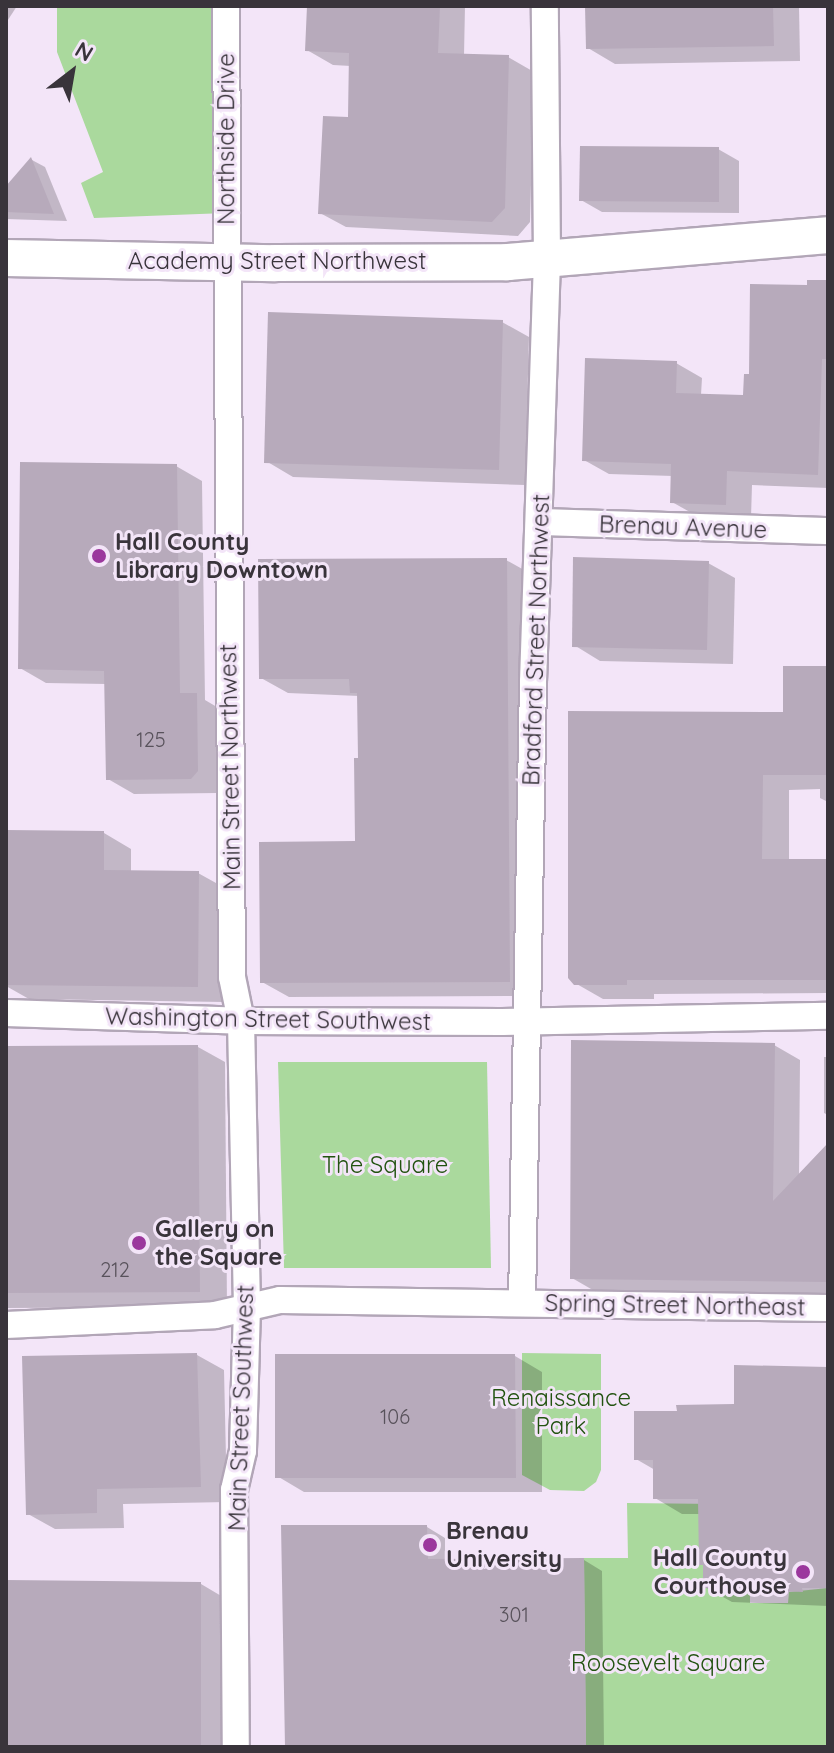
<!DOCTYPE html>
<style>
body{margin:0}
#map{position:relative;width:834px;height:1753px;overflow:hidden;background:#f3e5f8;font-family:Quicksand,sans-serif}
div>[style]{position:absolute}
.green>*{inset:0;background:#aad99d}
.shadow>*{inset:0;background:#0003}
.building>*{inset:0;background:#b7aabb}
.roads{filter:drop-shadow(2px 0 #b2a6b7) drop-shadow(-2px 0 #b2a6b7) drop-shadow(0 2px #b2a6b7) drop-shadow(0 -2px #b2a6b7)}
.street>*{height:26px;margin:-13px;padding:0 13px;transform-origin:13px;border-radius:13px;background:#fff}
.secondary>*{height:36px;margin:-18px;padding:0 18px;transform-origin:18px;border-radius:18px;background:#fff}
.dots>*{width:22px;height:22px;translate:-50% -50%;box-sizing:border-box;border:4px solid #f3e5f8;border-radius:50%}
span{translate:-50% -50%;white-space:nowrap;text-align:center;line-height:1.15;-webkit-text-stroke:6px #f3e5f8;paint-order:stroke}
.number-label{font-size:20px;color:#58525b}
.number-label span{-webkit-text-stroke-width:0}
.street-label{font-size:24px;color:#39343b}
.poi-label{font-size:24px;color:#39343b;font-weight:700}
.left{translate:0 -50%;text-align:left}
.right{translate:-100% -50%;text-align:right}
.park-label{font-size:24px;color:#225310}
.frame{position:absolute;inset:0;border:8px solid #39343b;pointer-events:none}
.north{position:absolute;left:32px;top:32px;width:80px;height:80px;-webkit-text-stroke:6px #f3e5f8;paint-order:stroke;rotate:31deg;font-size:22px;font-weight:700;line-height:32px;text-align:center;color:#39343b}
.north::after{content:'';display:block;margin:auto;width:28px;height:36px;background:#39343b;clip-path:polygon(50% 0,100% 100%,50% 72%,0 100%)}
</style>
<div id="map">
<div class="green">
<div style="clip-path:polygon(57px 6px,226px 6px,226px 213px,94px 218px,81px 183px,103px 172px,57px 52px)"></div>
<div style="clip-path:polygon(278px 1062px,487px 1062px,491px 1268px,284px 1268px)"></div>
<div style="clip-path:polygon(522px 1353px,601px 1354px,601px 1470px,596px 1482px,584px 1491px,550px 1490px,522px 1475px)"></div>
<div style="clip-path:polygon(627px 1503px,717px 1504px,738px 1592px,750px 1592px,750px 1603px,788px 1603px,789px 1592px,828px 1588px,828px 1747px,586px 1747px,584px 1558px,628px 1558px)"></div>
</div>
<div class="shadow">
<div style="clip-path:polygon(6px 6px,17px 6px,6px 23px)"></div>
<div style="clip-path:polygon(309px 6px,465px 6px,464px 56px,508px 57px,534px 72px,530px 222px,518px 236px,346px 227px,320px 213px,349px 119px,351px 66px,333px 65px,307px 50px)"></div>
<div style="clip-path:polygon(587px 6px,799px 6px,800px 61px,615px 64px,588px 48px)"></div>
<div style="clip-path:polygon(718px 149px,739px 161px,739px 213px,602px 212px,581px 200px)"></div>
<div style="clip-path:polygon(32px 160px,45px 167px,67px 221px,6px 219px,6px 189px)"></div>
<div style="clip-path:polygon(828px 282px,828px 488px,752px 485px,751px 518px,697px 516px,672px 502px,673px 476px,609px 474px,584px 460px,676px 363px,702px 378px,701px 395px,745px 397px,751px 376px,809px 287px)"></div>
<div style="clip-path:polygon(502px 322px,529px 337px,525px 485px,293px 477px,266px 461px)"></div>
<div style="clip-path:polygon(176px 466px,202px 481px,205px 700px,222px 710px,223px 786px,218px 793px,134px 794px,108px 779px,106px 684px,46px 683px,20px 668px)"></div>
<div style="clip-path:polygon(506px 560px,533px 575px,536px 996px,289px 997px,262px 982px,357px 843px,359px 696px,288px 693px,261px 678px)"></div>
<div style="clip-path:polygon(708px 563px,735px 578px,733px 664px,600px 661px,574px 645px)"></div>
<div style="clip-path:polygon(828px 668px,828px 802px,820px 798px,820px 789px,789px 790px,789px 861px,828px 861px,828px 993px,654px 994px,654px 999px,603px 999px,575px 983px,785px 714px)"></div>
<div style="clip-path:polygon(6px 832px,104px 833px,131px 849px,131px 872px,198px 873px,225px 888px,224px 1002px,29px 999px,6px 986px)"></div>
<div style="clip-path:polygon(774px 1045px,800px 1060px,799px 1177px,828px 1158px,828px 1295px,598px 1293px,572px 1278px)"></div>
<div style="clip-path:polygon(198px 1047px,225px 1062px,227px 1307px,6px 1308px,6px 1048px)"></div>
<div style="clip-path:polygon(824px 1057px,828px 1057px,828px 1115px,824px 1113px)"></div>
<div style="clip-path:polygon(197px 1355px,224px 1370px,227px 1502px,123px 1504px,124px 1528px,55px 1529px,28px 1514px)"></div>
<div style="clip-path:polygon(515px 1356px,542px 1372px,542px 1492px,304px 1492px,277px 1476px)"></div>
<div style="clip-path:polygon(828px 1369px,828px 1606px,732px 1602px,705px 1587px,705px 1566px,701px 1564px,700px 1514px,682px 1514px,655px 1498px,655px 1470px,636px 1459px,679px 1413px,736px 1406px)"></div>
<div style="clip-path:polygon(427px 1527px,445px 1538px,445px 1561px,584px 1560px,602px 1571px,604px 1747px,287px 1747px)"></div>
<div style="clip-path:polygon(201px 1584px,228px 1600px,228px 1747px,6px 1747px,6px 1663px)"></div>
</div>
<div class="building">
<div style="clip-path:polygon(307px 6px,440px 6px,438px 53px,509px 55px,505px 208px,492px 222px,318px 214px,323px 116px,348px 117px,349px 53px,305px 51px)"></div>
<div style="clip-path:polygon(585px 6px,773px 6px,774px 46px,586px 49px)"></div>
<div style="clip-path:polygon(580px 146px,719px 147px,719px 202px,579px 201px)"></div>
<div style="clip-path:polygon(31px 157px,54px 214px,6px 212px,6px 186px)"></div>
<div style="clip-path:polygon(807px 280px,828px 280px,828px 359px,822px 359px,818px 475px,727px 471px,726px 505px,670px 503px,671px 464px,582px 461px,585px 358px,677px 361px,676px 393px,743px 395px,744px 374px,749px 374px,750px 284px,807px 285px)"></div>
<div style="clip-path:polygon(268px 312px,503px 320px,499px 470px,264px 463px)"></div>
<div style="clip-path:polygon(20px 462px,177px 464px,180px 693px,197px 693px,198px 771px,191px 779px,106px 780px,104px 671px,18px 669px)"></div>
<div style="clip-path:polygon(573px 557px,709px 561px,707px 650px,572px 647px)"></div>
<div style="clip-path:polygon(507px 558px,510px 982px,260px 983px,259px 842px,355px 841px,354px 758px,358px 758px,357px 693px,350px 693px,349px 679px,259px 679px,258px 559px)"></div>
<div style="clip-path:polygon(783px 666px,828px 666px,828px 775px,763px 775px,762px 859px,828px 859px,828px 980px,627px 980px,627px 985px,574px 985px,568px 978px,568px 711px,783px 712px)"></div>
<div style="clip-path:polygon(6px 830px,104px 831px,104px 870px,199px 871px,198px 987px,6px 985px)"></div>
<div style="clip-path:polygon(571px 1040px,775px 1043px,773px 1201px,828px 1143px,828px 1282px,570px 1279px)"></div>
<div style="clip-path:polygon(198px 1045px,200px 1292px,6px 1293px,6px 1046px)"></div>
<div style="clip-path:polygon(197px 1353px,201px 1487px,97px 1489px,97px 1513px,26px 1515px,22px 1356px)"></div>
<div style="clip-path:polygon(275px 1354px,515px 1354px,516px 1478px,275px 1478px)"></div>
<div style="clip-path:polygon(734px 1365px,828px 1367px,828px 1588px,802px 1588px,803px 1592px,703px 1588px,703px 1565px,699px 1565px,698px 1499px,653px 1499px,653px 1460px,634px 1460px,634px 1411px,677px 1411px,676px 1405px,734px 1404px)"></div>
<div style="clip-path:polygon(281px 1525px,427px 1525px,428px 1559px,584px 1558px,586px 1747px,285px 1747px)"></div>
<div style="clip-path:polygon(6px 1580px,201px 1582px,201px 1747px,6px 1747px)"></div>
</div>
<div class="roads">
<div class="street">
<div style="left:226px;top:6px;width:971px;rotate:89.65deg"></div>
<div style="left:232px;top:977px;width:45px;rotate:78.4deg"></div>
<div style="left:241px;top:1021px;width:286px;rotate:88.8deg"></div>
<div style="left:247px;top:1307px;width:144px;rotate:91.6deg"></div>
<div style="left:243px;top:1451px;width:40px;rotate:103deg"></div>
<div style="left:234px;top:1490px;width:257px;rotate:89.6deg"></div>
<div style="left:539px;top:522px;width:289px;rotate:1.8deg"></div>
<div style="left:6px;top:1013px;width:235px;rotate:1.9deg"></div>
<div style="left:241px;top:1021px;width:261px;rotate:0.2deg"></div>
<div style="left:502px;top:1022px;width:326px;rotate:-1.1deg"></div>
<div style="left:522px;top:1303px;width:621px;rotate:-88.99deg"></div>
<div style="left:533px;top:682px;width:423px;rotate:-88.1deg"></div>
<div style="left:547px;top:259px;width:253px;rotate:-90.5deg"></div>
<div style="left:6px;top:1325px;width:209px;rotate:-2.7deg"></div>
<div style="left:215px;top:1315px;width:67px;rotate:-13deg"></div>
<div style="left:280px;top:1300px;width:548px;rotate:0.84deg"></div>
</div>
<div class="secondary">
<div style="left:6px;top:258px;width:269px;rotate:1.1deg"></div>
<div style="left:275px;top:263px;width:233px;rotate:-0.2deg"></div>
<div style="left:508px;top:262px;width:321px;rotate:-4.8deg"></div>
</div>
</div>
<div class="dots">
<div style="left:99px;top:556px;background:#9b379d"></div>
<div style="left:139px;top:1243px;background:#9b379d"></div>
<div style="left:430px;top:1545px;background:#9b379d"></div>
<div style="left:803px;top:1572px;background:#9b379d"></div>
</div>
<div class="number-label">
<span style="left:151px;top:739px">125</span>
<span style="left:115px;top:1269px">212</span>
<span style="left:395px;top:1416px">106</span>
<span style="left:514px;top:1614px">301</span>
</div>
<div class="street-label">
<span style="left:226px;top:139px;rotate:-90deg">Northside Drive</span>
<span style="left:277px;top:261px">Academy Street Northwest</span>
<span style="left:683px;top:527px;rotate:2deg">Brenau Avenue</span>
<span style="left:536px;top:640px;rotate:-88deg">Bradford Street Northwest</span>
<span style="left:230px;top:767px;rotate:-91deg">Main Street Northwest</span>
<span style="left:268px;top:1019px;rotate:1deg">Washington Street Southwest</span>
<span style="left:675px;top:1305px;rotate:1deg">Spring Street Northeast</span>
<span style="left:241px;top:1408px;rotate:-88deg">Main Street Southwest</span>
</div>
<div class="poi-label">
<span class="left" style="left:115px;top:556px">Hall County<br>Library Downtown</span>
<span class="left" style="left:155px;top:1243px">Gallery on<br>the Square</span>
<span class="left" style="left:446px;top:1545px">Brenau<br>University</span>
<span class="right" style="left:787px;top:1572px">Hall County<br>Courthouse</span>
</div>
<div class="park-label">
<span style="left:385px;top:1165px">The Square</span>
<span style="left:561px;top:1412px">Renaissance<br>Park</span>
<span style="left:668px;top:1663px">Roosevelt Square</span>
</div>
<div class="frame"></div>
<div class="north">N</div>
</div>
